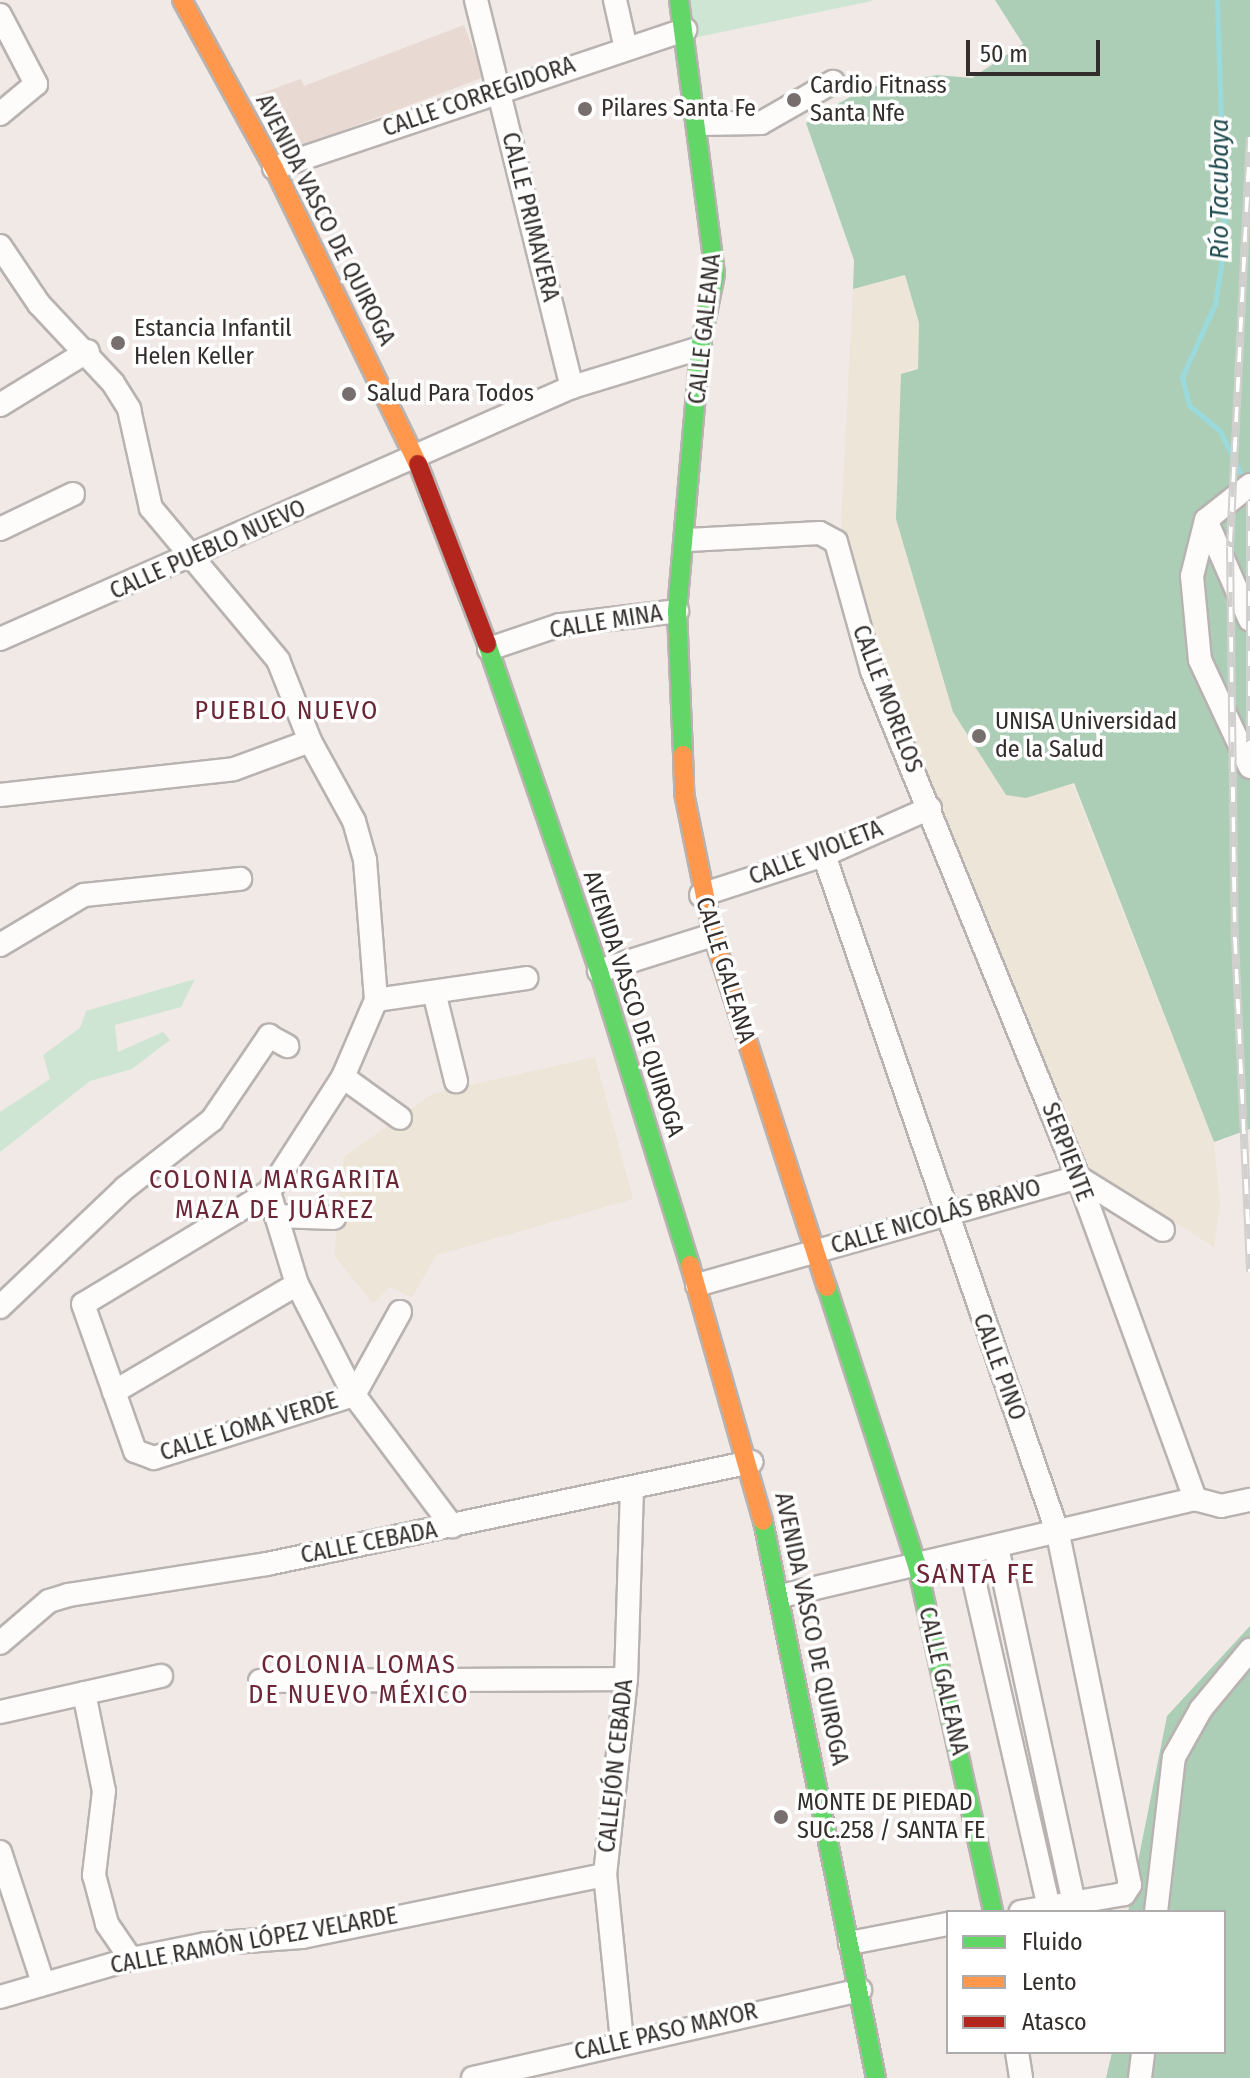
<!DOCTYPE html>
<meta charset="utf-8">
<style>
body{margin:0}
#map{position:relative;width:1250px;height:2078px;overflow:hidden;background:#f1e9e6;font-family:"Fira Sans Condensed",sans-serif}
div>[style]{position:absolute}
.built>*{inset:0;background:#e8dad3}
.education>*{inset:0;background:#ede5d7}
.green>*{inset:0;background:#cee5d4}
.forest>*{inset:0;background:#acceb7}
.stream>*{height:5px;margin:-2.5px;padding:0 2.5px;transform-origin:2.5px;border-radius:2.5px;background:#9adadd}
.roads{filter:drop-shadow(2px 0 #b8b2b0) drop-shadow(-2px 0 #b8b2b0) drop-shadow(0 2px #b8b2b0) drop-shadow(0 -2px #b8b2b0)}
.street>*{height:22px;margin:-11px;padding:0 11px;transform-origin:11px;border-radius:11px;background:#fdfcfb}
.fast>*{height:18px;margin:-9px;padding:0 9px;transform-origin:9px;border-radius:9px;background:#63d668}
.slow>*{height:18px;margin:-9px;padding:0 9px;transform-origin:9px;border-radius:9px;background:#ff974d}
.jam>*{height:18px;margin:-9px;padding:0 9px;transform-origin:9px;border-radius:9px;background:#b3261e}
.rail>*{height:8px;margin-top:-4px;transform-origin:0;background:repeating-linear-gradient(90deg,#fff 0 15px,#d2d0ce 0 30px);box-sizing:border-box;border-block:2px solid #d2d0ce}
.dots>*{width:22px;height:22px;translate:-50% -50%;box-sizing:border-box;border:4px solid #fff;border-radius:50%}
span{translate:-50% -50%;white-space:nowrap;text-align:center;line-height:1.15;-webkit-text-stroke:7px #fff;paint-order:stroke}
.poi-label{font-size:24px;color:#332e2c}
.left{translate:0 -50%;text-align:left}
.street-label{font-size:24px;color:#332e2c}
.water-label{font-size:26px;color:#1d494c;font-style:italic}
.neighbourhood-label{font-size:26px;color:#6c2737;letter-spacing:2px}
.quarter-label{font-size:28px;color:#6c2737;letter-spacing:2px}
.legend{position:absolute;left:946px;top:1910px;width:280px;height:144px;box-sizing:border-box;background:#fff;border:2px solid #adabab;margin:0;padding:10px 14px;list-style:none;font-size:24px;color:#332e2c}
.legend li{display:flex;align-items:center;gap:16px;height:40px}
.legend b{width:40px;border:2px solid #adabab}
.scale{position:absolute;left:966px;top:40px;width:134px;height:36px;box-sizing:border-box;border:4px solid #332e2c;border-top:0;padding-left:10px;font-size:24px;line-height:28px;white-space:nowrap;color:#332e2c;-webkit-text-stroke:6px #fff;paint-order:stroke}
</style>
<div id="map">
<div class="built">
<div style="clip-path:polygon(464px 25px,484px 77px,286px 152px,256px 95px,301px 79px,304px 86px)"></div>
</div>
<div class="education">
<div style="clip-path:polygon(905px 275px,919px 323px,918px 369px,908px 369px,1214px 1142px,1220px 1205px,1214px 1247px,1085px 1165px,868px 645px,841px 521px,853px 289px)"></div>
<div style="clip-path:polygon(595px 1057px,633px 1199px,437px 1255px,412px 1297px,390px 1287px,373px 1304px,334px 1255px,344px 1157px,432px 1094px)"></div>
</div>
<div class="green">
<div style="clip-path:polygon(686px 0,871px 0,872px 1px,693px 38px)"></div>
<div style="clip-path:polygon(195px 979px,181px 1007px,115px 1025px,118px 1052px,163px 1032px,170px 1040px,132px 1069px,90px 1081px,0 1152px,0 1112px,50px 1079px,43px 1055px,80px 1028px,86px 1011px)"></div>
</div>
<div class="forest">
<div style="clip-path:polygon(995px 0,1250px 0,1250px 1129px,1214px 1142px,1074px 783px,1026px 798px,1006px 795px,953px 712px,896px 519px,901px 374px,918px 369px,919px 323px,905px 275px,853px 289px,854px 260px,806px 123px,865px 88px,937px 75px,972px 78px,1023px 44px)"></div>
<div style="clip-path:polygon(1250px 1626px,1250px 2078px,1106px 2078px,1112px 2052px,1224px 2052px,1224px 1912px,1128px 1912px,1167px 1716px)"></div>
</div>
<div class="stream">
<div style="left:1217px;top:0;width:239px;rotate:88.1deg"></div>
<div style="left:1225px;top:239px;width:66px;rotate:98.7deg"></div>
<div style="left:1215px;top:304px;width:80px;rotate:114.3deg"></div>
<div style="left:1182px;top:377px;width:29px;rotate:76deg"></div>
<div style="left:1189px;top:405px;width:40px;rotate:40deg"></div>
<div style="left:1220px;top:431px;width:55px;rotate:63.9deg"></div>
</div>
<div class="roads">
<div class="street">
<div style="left:476px;top:0;width:399px;rotate:76.1deg"></div>
<div style="left:615px;top:0;width:50px;rotate:77.3deg"></div>
<div style="left:0;top:15px;width:78px;rotate:62.4deg"></div>
<div style="left:36px;top:84px;width:47px;rotate:140.2deg"></div>
<div style="left:698px;top:124px;width:63px;rotate:-0.9deg"></div>
<div style="left:761px;top:123px;width:83px;rotate:-29.7deg"></div>
<div style="left:274px;top:168px;width:434px;rotate:-18.6deg"></div>
<div style="left:0;top:246px;width:70px;rotate:56.1deg"></div>
<div style="left:39px;top:304px;width:108px;rotate:46.9deg"></div>
<div style="left:113px;top:383px;width:31px;rotate:58deg"></div>
<div style="left:129px;top:409px;width:101px;rotate:77.5deg"></div>
<div style="left:151px;top:508px;width:198px;rotate:50.1deg"></div>
<div style="left:278px;top:660px;width:87px;rotate:68.4deg"></div>
<div style="left:310px;top:741px;width:91px;rotate:61.2deg"></div>
<div style="left:354px;top:821px;width:41px;rotate:74.2deg"></div>
<div style="left:365px;top:860px;width:140px;rotate:85.5deg"></div>
<div style="left:376px;top:1000px;width:84px;rotate:113.2deg"></div>
<div style="left:343px;top:1077px;width:137px;rotate:122.8deg"></div>
<div style="left:269px;top:1192px;width:217px;rotate:148.9deg"></div>
<div style="left:83px;top:1304px;width:156px;rotate:70.5deg"></div>
<div style="left:135px;top:1451px;width:20px;rotate:20deg"></div>
<div style="left:154px;top:1458px;width:210px;rotate:-17.5deg"></div>
<div style="left:354px;top:1395px;width:95px;rotate:-61deg"></div>
<div style="left:0;top:405px;width:103px;rotate:-31.5deg"></div>
<div style="left:1250px;top:485px;width:56px;rotate:141.5deg"></div>
<div style="left:1206px;top:520px;width:58px;rotate:104deg"></div>
<div style="left:1192px;top:576px;width:84px;rotate:84.6deg"></div>
<div style="left:1200px;top:660px;width:118px;rotate:65deg"></div>
<div style="left:1206px;top:520px;width:109px;rotate:66.3deg"></div>
<div style="left:0;top:529px;width:81px;rotate:-25.6deg"></div>
<div style="left:688px;top:540px;width:132px;rotate:-3deg"></div>
<div style="left:820px;top:533px;width:18px;rotate:29deg"></div>
<div style="left:836px;top:542px;width:134px;rotate:74.4deg"></div>
<div style="left:872px;top:671px;width:546px;rotate:67.85deg"></div>
<div style="left:1078px;top:1177px;width:343px;rotate:70deg"></div>
<div style="left:0;top:639px;width:625px;rotate:-23.78deg"></div>
<div style="left:572px;top:387px;width:134px;rotate:-16.9deg"></div>
<div style="left:489px;top:649px;width:75px;rotate:-18.7deg"></div>
<div style="left:560px;top:625px;width:118px;rotate:-6.8deg"></div>
<div style="left:0;top:795px;width:235px;rotate:-6.3deg"></div>
<div style="left:234px;top:769px;width:81px;rotate:-20.2deg"></div>
<div style="left:824px;top:855px;width:718px;rotate:70.98deg"></div>
<div style="left:1058px;top:1534px;width:358px;rotate:78.4deg"></div>
<div style="left:1130px;top:1885px;width:11px;rotate:124deg"></div>
<div style="left:1124px;top:1894px;width:105px;rotate:170.1deg"></div>
<div style="left:701px;top:895px;width:129px;rotate:-18deg"></div>
<div style="left:824px;top:855px;width:116px;rotate:-23.9deg"></div>
<div style="left:0;top:945px;width:98px;rotate:-30.8deg"></div>
<div style="left:84px;top:895px;width:157px;rotate:-5.9deg"></div>
<div style="left:599px;top:971px;width:120px;rotate:-17.5deg"></div>
<div style="left:434px;top:992px;width:92px;rotate:76.1deg"></div>
<div style="left:376px;top:1000px;width:152px;rotate:-8.3deg"></div>
<div style="left:343px;top:1077px;width:70px;rotate:35.7deg"></div>
<div style="left:269px;top:1192px;width:96px;rotate:73.1deg"></div>
<div style="left:297px;top:1284px;width:125px;rotate:62.8deg"></div>
<div style="left:354px;top:1395px;width:164px;rotate:53.2deg"></div>
<div style="left:276px;top:1216px;width:58px;rotate:2deg"></div>
<div style="left:697px;top:1285px;width:396px;rotate:-15.8deg"></div>
<div style="left:1078px;top:1177px;width:100px;rotate:31.9deg"></div>
<div style="left:0;top:1307px;width:173px;rotate:-43.6deg"></div>
<div style="left:125px;top:1188px;width:110px;rotate:-38deg"></div>
<div style="left:212px;top:1120px;width:102px;rotate:-55.8deg"></div>
<div style="left:269px;top:1036px;width:21px;rotate:29deg"></div>
<div style="left:114px;top:1392px;width:212px;rotate:-30.5deg"></div>
<div style="left:997px;top:1547px;width:364px;rotate:77.8deg"></div>
<div style="left:968px;top:1554px;width:363px;rotate:77.1deg"></div>
<div style="left:781px;top:1596px;width:425px;rotate:-13.2deg"></div>
<div style="left:1195px;top:1499px;width:27px;rotate:15deg"></div>
<div style="left:1221px;top:1506px;width:30px;rotate:-12deg"></div>
<div style="left:0;top:1643px;width:65px;rotate:-40.6deg"></div>
<div style="left:49px;top:1601px;width:21px;rotate:-17deg"></div>
<div style="left:69px;top:1595px;width:200px;rotate:-8.9deg"></div>
<div style="left:267px;top:1564px;width:495px;rotate:-11.9deg"></div>
<div style="left:260px;top:1681px;width:366px;rotate:-0.3deg"></div>
<div style="left:84px;top:1693px;width:100px;rotate:78.5deg"></div>
<div style="left:104px;top:1791px;width:85px;rotate:96.8deg"></div>
<div style="left:94px;top:1875px;width:51px;rotate:75.1deg"></div>
<div style="left:107px;top:1924px;width:42px;rotate:55.6deg"></div>
<div style="left:0;top:1712px;width:165px;rotate:-12.6deg"></div>
<div style="left:0;top:1852px;width:138px;rotate:71.8deg"></div>
<div style="left:1156px;top:1912px;width:156px;rotate:-83.4deg"></div>
<div style="left:1174px;top:1757px;width:55px;rotate:-60.6deg"></div>
<div style="left:1201px;top:1709px;width:77px;rotate:-50.3deg"></div>
<div style="left:850px;top:1943px;width:100px;rotate:-11deg"></div>
<div style="left:0;top:1997px;width:136px;rotate:-16.2deg"></div>
<div style="left:131px;top:1959px;width:76px;rotate:-11.3deg"></div>
<div style="left:206px;top:1944px;width:96px;rotate:-4.2deg"></div>
<div style="left:302px;top:1937px;width:309px;rotate:-11.6deg"></div>
<div style="left:622px;top:2041px;width:167px;rotate:-95.8deg"></div>
<div style="left:605px;top:1875px;width:197px;rotate:-83.9deg"></div>
<div style="left:626px;top:1679px;width:189px;rotate:-88.2deg"></div>
<div style="left:1017px;top:2052px;width:26px;rotate:81deg"></div>
<div style="left:473px;top:2078px;width:397px;rotate:-12.8deg"></div>
<div style="left:1140px;top:2078px;width:26px;rotate:-83deg"></div>
</div>
<div class="fast">
<div style="left:679px;top:0;width:276px;rotate:82.5deg"></div>
<div style="left:715px;top:274px;width:76px;rotate:101.5deg"></div>
<div style="left:700px;top:348px;width:264px;rotate:95deg"></div>
<div style="left:677px;top:611px;width:144px;rotate:87.6deg"></div>
<div style="left:487px;top:644px;width:346px;rotate:71.1deg"></div>
<div style="left:599px;top:971px;width:308px;rotate:72.8deg"></div>
<div style="left:827px;top:1287px;width:292px;rotate:72.1deg"></div>
<div style="left:917px;top:1565px;width:355px;rotate:77.6deg"></div>
<div style="left:763px;top:1521px;width:568px;rotate:78.53deg"></div>
</div>
<div class="slow">
<div style="left:182px;top:0;width:192px;rotate:61.3deg"></div>
<div style="left:274px;top:168px;width:329px;rotate:64.1deg"></div>
<div style="left:683px;top:755px;width:38px;rotate:88deg"></div>
<div style="left:684px;top:793px;width:145px;rotate:78.5deg"></div>
<div style="left:713px;top:935px;width:370px;rotate:72.1deg"></div>
<div style="left:690px;top:1265px;width:266px;rotate:74.1deg"></div>
</div>
<div class="jam">
<div style="left:418px;top:464px;width:193px;rotate:69deg"></div>
</div>
</div>
<div class="rail">
<div style="left:1250px;top:137px;width:410px;rotate:92.8deg"></div>
<div style="left:1230px;top:547px;width:392px;rotate:89.3deg"></div>
<div style="left:1235px;top:939px;width:333px;rotate:87.4deg"></div>
<div style="left:1250px;top:501px;width:241px;rotate:90deg"></div>
</div>
<div class="dots">
<div style="left:794px;top:100px;background:#766f6d"></div>
<div style="left:585px;top:109px;background:#766f6d"></div>
<div style="left:118px;top:343px;background:#766f6d"></div>
<div style="left:349px;top:394px;background:#766f6d"></div>
<div style="left:979px;top:736px;background:#766f6d"></div>
<div style="left:781px;top:1817px;background:#766f6d"></div>
</div>
<div class="poi-label">
<span class="left" style="left:810px;top:100px">Cardio Fitnass<br>Santa Nfe</span>
<span class="left" style="left:601px;top:109px">Pilares Santa Fe</span>
<span class="left" style="left:134px;top:343px">Estancia Infantil<br>Helen Keller</span>
<span class="left" style="left:367px;top:394px">Salud Para Todos</span>
<span class="left" style="left:995px;top:736px">UNISA Universidad<br>de la Salud</span>
<span class="left" style="left:797px;top:1817px">MONTE DE PIEDAD<br>SUC.258 / SANTA FE</span>
</div>
<div class="street-label">
<span style="left:479px;top:97px;rotate:-19deg">CALLE CORREGIDORA</span>
<span style="left:530px;top:217px;rotate:76deg">CALLE PRIMAVERA</span>
<span style="left:325px;top:220px;rotate:63deg">AVENIDA VASCO DE QUIROGA</span>
<span style="left:705px;top:329px;rotate:-84deg">CALLE GALEANA</span>
<span style="left:208px;top:550px;rotate:-24deg">CALLE PUEBLO NUEVO</span>
<span style="left:606px;top:622px;rotate:-9deg">CALLE MINA</span>
<span style="left:887px;top:699px;rotate:69deg">CALLE MORELOS</span>
<span style="left:816px;top:853px;rotate:-21deg">CALLE VIOLETA</span>
<span style="left:725px;top:970px;rotate:73deg">CALLE GALEANA</span>
<span style="left:633px;top:1004px;rotate:72deg">AVENIDA VASCO DE QUIROGA</span>
<span style="left:1067px;top:1152px;rotate:69deg">SERPIENTE</span>
<span style="left:936px;top:1217px;rotate:-16deg">CALLE NICOLÁS BRAVO</span>
<span style="left:999px;top:1367px;rotate:70deg">CALLE PINO</span>
<span style="left:249px;top:1427px;rotate:-17deg">CALLE LOMA VERDE</span>
<span style="left:369px;top:1543px;rotate:-11deg">CALLE CEBADA</span>
<span style="left:811px;top:1629px;rotate:78deg">AVENIDA VASCO DE QUIROGA</span>
<span style="left:943px;top:1681px;rotate:77deg">CALLE GALEANA</span>
<span style="left:616px;top:1766px;rotate:-84deg">CALLEJÓN CEBADA</span>
<span style="left:254px;top:1941px;rotate:-10deg">CALLE RAMÓN LÓPEZ VELARDE</span>
<span style="left:666px;top:2032px;rotate:-13deg">CALLE PASO MAYOR</span>
</div>
<div class="water-label">
<span style="left:1220px;top:189px;rotate:-90deg">Río Tacubaya</span>
</div>
<div class="neighbourhood-label">
<span style="left:287px;top:711px">PUEBLO NUEVO</span>
<span style="left:275px;top:1195px">COLONIA MARGARITA<br>MAZA DE JUÁREZ</span>
<span style="left:359px;top:1680px">COLONIA LOMAS<br>DE NUEVO MÉXICO</span>
</div>
<div class="quarter-label">
<span style="left:976px;top:1574px">SANTA FE</span>
</div>
<ul class="legend">
<li><b style="height:10px;background:#63d668"></b>Fluido</li>
<li><b style="height:10px;background:#ff974d"></b>Lento</li>
<li><b style="height:10px;background:#b3261e"></b>Atasco</li>
</ul>
<div class="scale">50 m</div>
</div>
